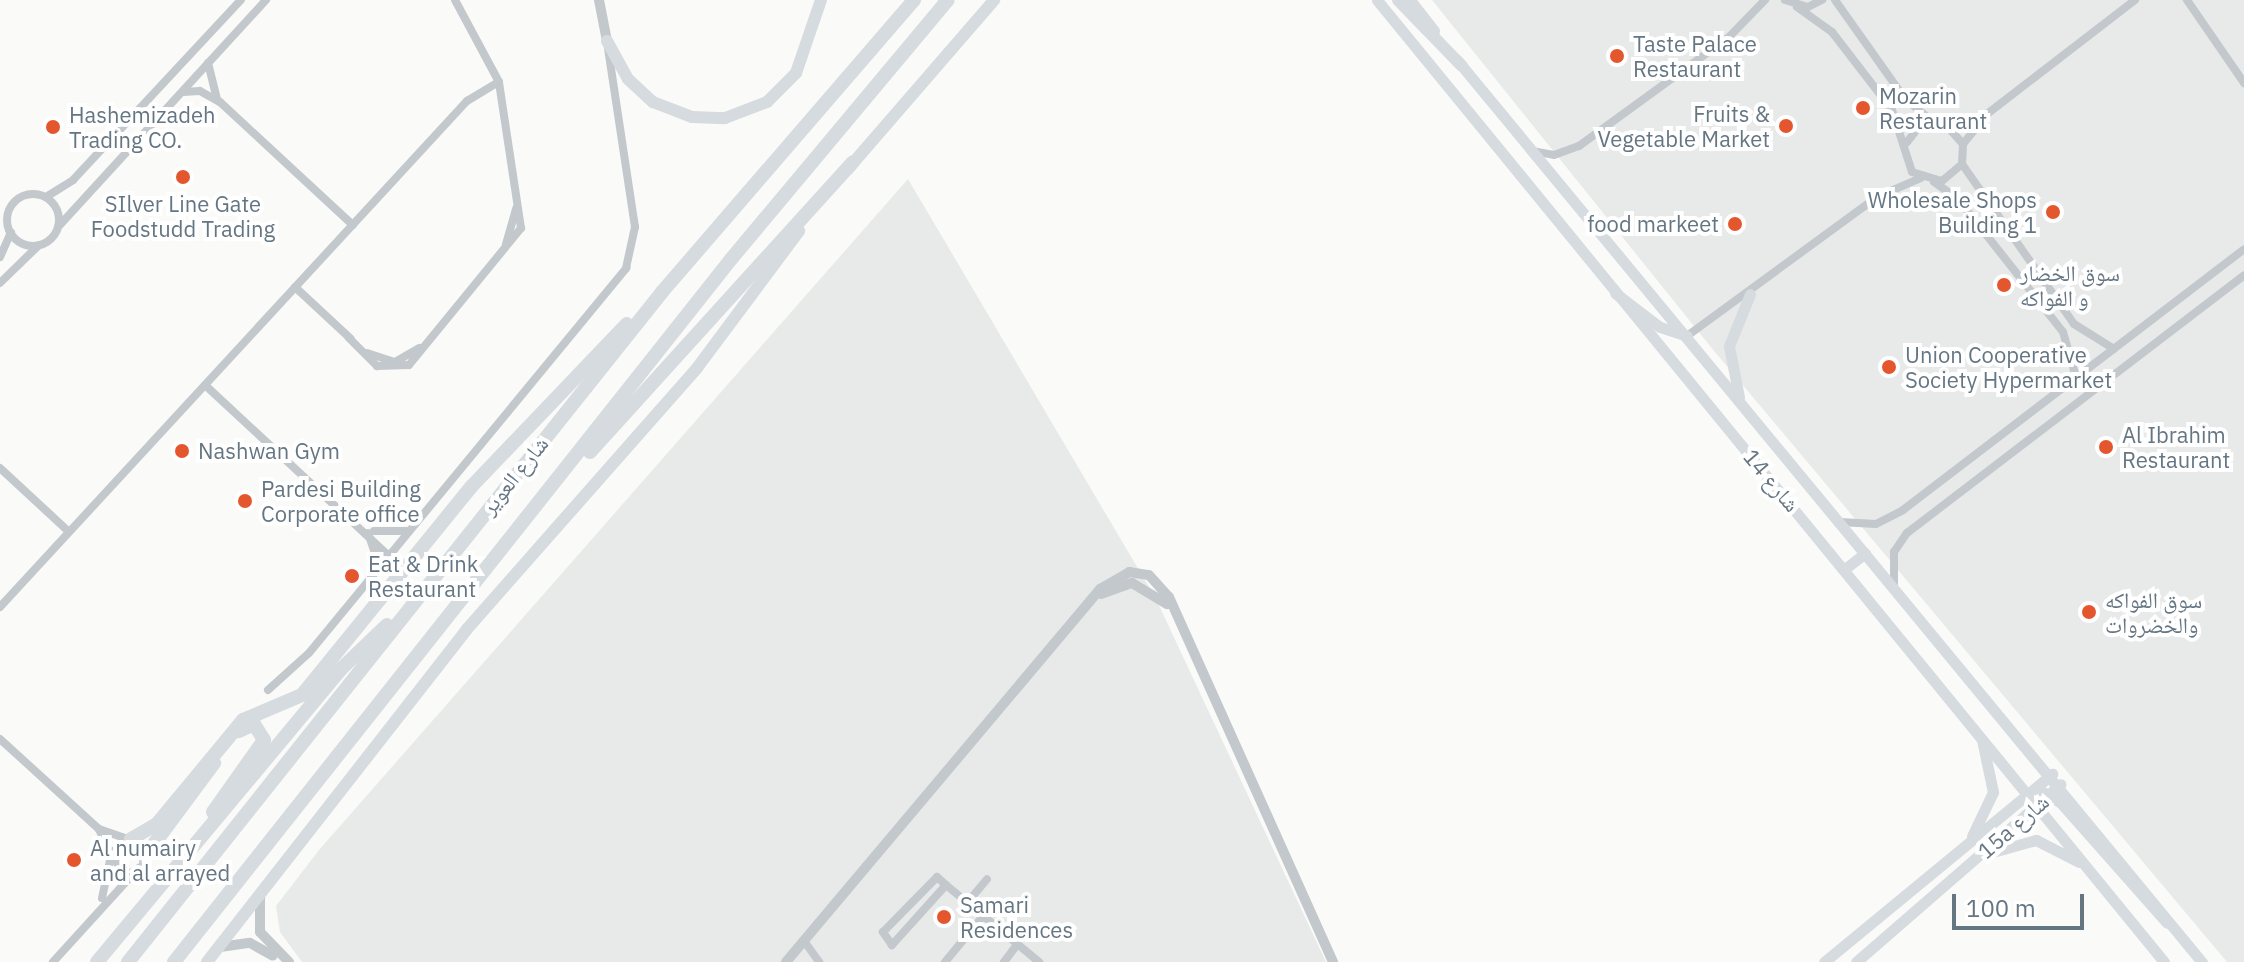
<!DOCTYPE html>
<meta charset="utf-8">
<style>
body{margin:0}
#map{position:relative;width:2244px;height:962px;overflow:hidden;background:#fafaf8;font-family:"IBM Plex Sans","Noto Naskh Arabic",sans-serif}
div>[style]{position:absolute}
.built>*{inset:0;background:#e8e9e9}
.minor>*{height:8px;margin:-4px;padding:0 4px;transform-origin:4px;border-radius:4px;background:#c3c8cc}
.minor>.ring{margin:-4px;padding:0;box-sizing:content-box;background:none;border:8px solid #c3c8cc;border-radius:50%}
.tertiary>*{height:10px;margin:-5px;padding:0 5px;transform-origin:5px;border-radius:5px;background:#c3c8cc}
.secondary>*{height:11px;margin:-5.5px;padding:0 5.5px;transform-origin:5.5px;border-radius:5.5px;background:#d6dbdf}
.primary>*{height:12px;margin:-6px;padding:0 6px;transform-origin:6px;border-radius:6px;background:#d6dbdf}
.motorway>*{height:14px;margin:-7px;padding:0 7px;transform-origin:7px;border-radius:7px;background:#d6dbdf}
.dots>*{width:22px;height:22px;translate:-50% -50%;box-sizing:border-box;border:4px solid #fff;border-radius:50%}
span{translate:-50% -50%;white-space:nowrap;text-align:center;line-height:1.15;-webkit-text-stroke:8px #fff;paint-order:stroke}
.poi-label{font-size:22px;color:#657683}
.left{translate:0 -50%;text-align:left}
.right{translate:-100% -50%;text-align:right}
.street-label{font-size:22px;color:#657683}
.scale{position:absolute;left:1952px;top:894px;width:132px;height:36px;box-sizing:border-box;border:4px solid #657683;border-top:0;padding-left:10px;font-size:24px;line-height:28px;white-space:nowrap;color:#657683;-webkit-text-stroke:6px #fff;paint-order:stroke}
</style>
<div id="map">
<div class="built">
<div style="clip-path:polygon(1432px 0,2244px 0,2244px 962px,2227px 962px,1710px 346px)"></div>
<div style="clip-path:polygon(908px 179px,1156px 599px,1326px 962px,302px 962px,280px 932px,276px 906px,319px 850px)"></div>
</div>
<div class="minor">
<div style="left:1785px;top:0;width:24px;rotate:17deg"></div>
<div style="left:1808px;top:7px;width:16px;rotate:-27deg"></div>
<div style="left:1835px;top:0;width:121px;rotate:54.7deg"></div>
<div style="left:1905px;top:99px;width:38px;rotate:39deg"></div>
<div style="left:2187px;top:0;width:101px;rotate:55.5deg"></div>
<div style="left:1797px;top:7px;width:43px;rotate:35.5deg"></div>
<div style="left:1832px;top:32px;width:98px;rotate:52.4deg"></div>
<div style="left:1892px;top:110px;width:65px;rotate:72.1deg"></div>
<div style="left:1912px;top:172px;width:31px;rotate:17deg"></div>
<div style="left:1942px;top:181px;width:26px;rotate:-40deg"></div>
<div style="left:1962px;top:164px;width:20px;rotate:-87deg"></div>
<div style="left:1963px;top:144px;width:27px;rotate:-132deg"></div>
<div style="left:1945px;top:124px;width:27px;rotate:172deg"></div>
<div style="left:1918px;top:128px;width:18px;rotate:128deg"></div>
<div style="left:208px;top:63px;width:36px;rotate:76deg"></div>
<div style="left:183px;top:92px;width:17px;rotate:-3deg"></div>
<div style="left:200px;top:91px;width:23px;rotate:29deg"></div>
<div style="left:220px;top:102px;width:181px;rotate:42.8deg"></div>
<div style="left:1963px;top:144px;width:38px;rotate:-51deg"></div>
<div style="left:1987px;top:114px;width:187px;rotate:-37.6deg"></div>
<div style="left:1532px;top:151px;width:22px;rotate:10deg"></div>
<div style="left:1554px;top:155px;width:27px;rotate:-20deg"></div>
<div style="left:1579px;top:146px;width:185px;rotate:-36deg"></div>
<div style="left:1729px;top:37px;width:52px;rotate:-45.8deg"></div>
<div style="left:1962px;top:164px;width:195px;rotate:55deg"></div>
<div style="left:2074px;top:324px;width:47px;rotate:32deg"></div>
<div style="left:1934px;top:182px;width:29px;rotate:35deg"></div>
<div style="left:1958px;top:199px;width:169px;rotate:51.7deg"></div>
<div style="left:2063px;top:332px;width:47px;rotate:73.9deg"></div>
<div class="ring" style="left:7px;top:194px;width:44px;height:44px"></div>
<div style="left:46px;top:197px;width:32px;rotate:-32deg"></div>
<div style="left:73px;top:180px;width:246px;rotate:-47deg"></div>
<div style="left:58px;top:227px;width:308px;rotate:-47.5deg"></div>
<div style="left:506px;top:244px;width:37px;rotate:-74deg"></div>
<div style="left:0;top:257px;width:27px;rotate:-66deg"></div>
<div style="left:0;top:283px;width:54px;rotate:-44.3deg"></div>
<div style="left:295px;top:287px;width:76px;rotate:42.9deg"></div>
<div style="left:1687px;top:336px;width:235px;rotate:-36.2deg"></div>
<div style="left:1877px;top:197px;width:48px;rotate:-23.4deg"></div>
<div style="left:349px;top:338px;width:40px;rotate:45deg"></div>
<div style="left:377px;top:366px;width:32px;rotate:-2deg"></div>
<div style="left:409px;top:365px;width:177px;rotate:-50.7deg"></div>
<div style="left:521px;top:228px;width:148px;rotate:-98.6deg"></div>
<div style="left:499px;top:82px;width:93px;rotate:-118.2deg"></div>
<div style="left:367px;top:353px;width:29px;rotate:18deg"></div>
<div style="left:395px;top:362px;width:28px;rotate:-30deg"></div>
<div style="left:205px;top:385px;width:251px;rotate:42.9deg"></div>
<div style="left:0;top:468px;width:94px;rotate:42.8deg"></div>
<div style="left:1840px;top:522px;width:36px;rotate:3deg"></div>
<div style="left:1876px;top:524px;width:30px;rotate:-27deg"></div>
<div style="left:1903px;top:510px;width:429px;rotate:-37.4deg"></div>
<div style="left:374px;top:531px;width:34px"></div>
<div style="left:368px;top:533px;width:36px;rotate:71deg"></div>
<div style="left:1894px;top:586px;width:34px;rotate:-90deg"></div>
<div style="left:1894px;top:552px;width:23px;rotate:-56deg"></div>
<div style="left:1907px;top:533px;width:424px;rotate:-37.4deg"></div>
<div style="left:0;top:607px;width:689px;rotate:-47.3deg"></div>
<div style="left:467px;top:101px;width:37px;rotate:-31deg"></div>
<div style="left:268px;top:690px;width:55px;rotate:-42.1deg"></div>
<div style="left:309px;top:653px;width:499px;rotate:-50.5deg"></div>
<div style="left:626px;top:268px;width:42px;rotate:-77.6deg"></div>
<div style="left:635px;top:227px;width:180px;rotate:-98.6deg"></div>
<div style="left:0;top:739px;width:134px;rotate:42.3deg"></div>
<div style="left:99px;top:829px;width:42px;rotate:19.3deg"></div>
<div style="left:139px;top:843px;width:23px;rotate:77deg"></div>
<div style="left:144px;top:865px;width:20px;rotate:150deg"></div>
<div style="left:127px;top:875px;width:26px;rotate:-130deg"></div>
<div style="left:110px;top:855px;width:23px;rotate:-45deg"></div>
<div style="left:99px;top:829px;width:27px;rotate:66deg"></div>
<div style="left:937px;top:877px;width:12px;rotate:42deg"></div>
<div style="left:946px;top:885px;width:81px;rotate:132deg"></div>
<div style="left:892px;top:945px;width:16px;rotate:-125deg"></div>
<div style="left:883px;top:932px;width:77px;rotate:-45.5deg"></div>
<div style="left:946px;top:885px;width:121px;rotate:39.6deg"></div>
<div style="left:102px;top:898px;width:38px;rotate:-78deg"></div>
<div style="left:967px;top:903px;width:31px;rotate:-50deg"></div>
<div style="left:804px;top:941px;width:26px;rotate:54deg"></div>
<div style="left:53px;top:962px;width:119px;rotate:-47.7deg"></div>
<div style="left:945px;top:962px;width:60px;rotate:-50.4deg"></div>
<div style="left:1004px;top:962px;width:21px;rotate:-53deg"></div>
</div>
<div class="tertiary">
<div style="left:599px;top:0;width:42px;rotate:79deg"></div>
<div style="left:1101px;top:594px;width:33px;rotate:-20deg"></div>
<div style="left:1132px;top:583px;width:41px;rotate:31deg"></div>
<div style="left:260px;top:897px;width:35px;rotate:90deg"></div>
<div style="left:260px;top:932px;width:42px;rotate:46deg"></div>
<div style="left:220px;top:947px;width:30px;rotate:-8deg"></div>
<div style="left:250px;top:943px;width:26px;rotate:29deg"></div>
<div style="left:786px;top:962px;width:488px;rotate:-49.9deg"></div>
<div style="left:1100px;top:589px;width:34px;rotate:-30deg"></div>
<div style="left:1129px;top:572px;width:20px;rotate:9deg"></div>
<div style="left:1149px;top:575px;width:30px;rotate:48deg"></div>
<div style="left:1169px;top:597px;width:400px;rotate:65.8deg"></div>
</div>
<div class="secondary">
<div style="left:1377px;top:0;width:1243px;rotate:50.71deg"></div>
<div style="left:1410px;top:0;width:39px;rotate:52deg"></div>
<div style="left:1457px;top:60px;width:1170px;rotate:50.45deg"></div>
<div style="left:1615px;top:293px;width:56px;rotate:37.1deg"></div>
<div style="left:1660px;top:327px;width:28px;rotate:18deg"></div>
<div style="left:1739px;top:397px;width:52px;rotate:-101.1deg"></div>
<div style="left:1729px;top:346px;width:56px;rotate:-68deg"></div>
<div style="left:1846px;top:568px;width:24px;rotate:-38deg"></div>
<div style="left:2043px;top:792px;width:21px;rotate:31deg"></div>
<div style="left:2061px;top:803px;width:160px;rotate:48.5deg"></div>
<div style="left:1972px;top:836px;width:49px;rotate:-64.5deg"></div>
<div style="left:1993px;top:792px;width:53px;rotate:-101.9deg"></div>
<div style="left:1989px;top:853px;width:49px;rotate:-15.5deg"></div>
<div style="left:2036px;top:840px;width:48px;rotate:27.1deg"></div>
<div style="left:1824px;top:962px;width:296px;rotate:-39.5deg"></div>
<div style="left:1856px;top:962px;width:271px;rotate:-41deg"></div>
</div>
<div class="primary">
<div style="left:1398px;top:0;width:92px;rotate:45.9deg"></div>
<div style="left:607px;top:41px;width:43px;rotate:61.1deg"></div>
<div style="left:628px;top:79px;width:34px;rotate:43deg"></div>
<div style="left:653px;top:102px;width:42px;rotate:21deg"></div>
<div style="left:692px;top:117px;width:33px;rotate:2deg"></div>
<div style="left:725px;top:118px;width:45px;rotate:-20.9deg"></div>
<div style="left:767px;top:102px;width:41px;rotate:-45deg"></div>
<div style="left:796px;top:73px;width:77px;rotate:-71.1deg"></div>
<div style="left:847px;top:170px;width:225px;rotate:-49.1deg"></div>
<div style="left:207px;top:962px;width:422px;rotate:-52deg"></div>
<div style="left:467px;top:629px;width:348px;rotate:-48.6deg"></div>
<div style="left:697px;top:368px;width:171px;rotate:-53.3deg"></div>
</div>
<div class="motorway">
<div style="left:590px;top:452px;width:391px;rotate:-47.8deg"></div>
<div style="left:213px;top:812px;width:88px;rotate:-54.7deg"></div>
<div style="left:264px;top:740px;width:19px;rotate:-122deg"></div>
<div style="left:254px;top:724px;width:17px;rotate:155deg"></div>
<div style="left:131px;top:839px;width:30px;rotate:-30deg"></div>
<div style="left:157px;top:824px;width:135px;rotate:-50.4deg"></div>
<div style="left:243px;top:720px;width:64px;rotate:-23deg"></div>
<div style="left:302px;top:695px;width:269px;rotate:-50.9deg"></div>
<div style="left:472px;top:486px;width:224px;rotate:-46.3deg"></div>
<div style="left:145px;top:856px;width:116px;rotate:-53.4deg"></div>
<div style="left:97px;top:962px;width:380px;rotate:-50.2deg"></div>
<div style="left:340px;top:670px;width:65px;rotate:-43.8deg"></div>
<div style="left:128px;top:962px;width:857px;rotate:-51.44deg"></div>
<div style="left:662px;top:292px;width:386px;rotate:-49.2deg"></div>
<div style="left:174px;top:962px;width:898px;rotate:-51.6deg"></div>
<div style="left:732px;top:258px;width:336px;rotate:-50.1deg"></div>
</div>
<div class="dots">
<div style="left:1617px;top:56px;background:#e4572e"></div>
<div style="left:1863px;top:108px;background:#e4572e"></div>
<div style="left:1786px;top:126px;background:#e4572e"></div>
<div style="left:53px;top:127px;background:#e4572e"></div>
<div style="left:183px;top:177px;background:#e4572e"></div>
<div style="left:2053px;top:212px;background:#e4572e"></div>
<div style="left:1735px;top:224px;background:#e4572e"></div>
<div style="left:2004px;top:285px;background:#e4572e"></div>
<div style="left:1889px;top:367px;background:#e4572e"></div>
<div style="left:2106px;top:447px;background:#e4572e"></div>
<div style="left:182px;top:451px;background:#e4572e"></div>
<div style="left:245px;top:501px;background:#e4572e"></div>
<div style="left:352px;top:576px;background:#e4572e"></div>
<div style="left:2089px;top:612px;background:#e4572e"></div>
<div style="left:74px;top:860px;background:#e4572e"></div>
<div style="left:944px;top:917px;background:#e4572e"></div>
</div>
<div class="poi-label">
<span class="left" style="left:1633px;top:56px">Taste Palace<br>Restaurant</span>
<span class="left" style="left:1879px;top:108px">Mozarin<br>Restaurant</span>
<span class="right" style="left:1770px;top:126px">Fruits &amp;<br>Vegetable Market</span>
<span class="left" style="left:69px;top:127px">Hashemizadeh<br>Trading CO.</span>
<span class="right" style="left:2037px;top:212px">Wholesale Shops<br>Building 1</span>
<span style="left:183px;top:216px">SIlver Line Gate<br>Foodstudd Trading</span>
<span class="right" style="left:1719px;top:224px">food markeet</span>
<span class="left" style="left:2020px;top:285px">سوق الخضار<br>و الفواكه</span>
<span class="left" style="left:1905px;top:367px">Union Cooperative<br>Society Hypermarket</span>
<span class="left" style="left:2122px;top:447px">Al Ibrahim<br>Restaurant</span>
<span class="left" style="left:198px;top:451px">Nashwan Gym</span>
<span class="left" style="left:261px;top:501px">Pardesi Building<br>Corporate office</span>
<span class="left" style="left:368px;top:576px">Eat &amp; Drink<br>Restaurant</span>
<span class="left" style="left:2105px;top:612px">سوق الفواكه<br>والخضروات</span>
<span class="left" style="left:90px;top:860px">Al numairy<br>and al arrayed</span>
<span class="left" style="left:960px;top:917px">Samari<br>Residences</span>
</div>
<div class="street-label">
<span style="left:514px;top:475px;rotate:-51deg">شارع العوير</span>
<span style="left:1772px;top:480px;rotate:50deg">شارع 14</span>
<span style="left:2013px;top:826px;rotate:-41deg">15a شارع</span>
</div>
<div class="scale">100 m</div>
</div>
